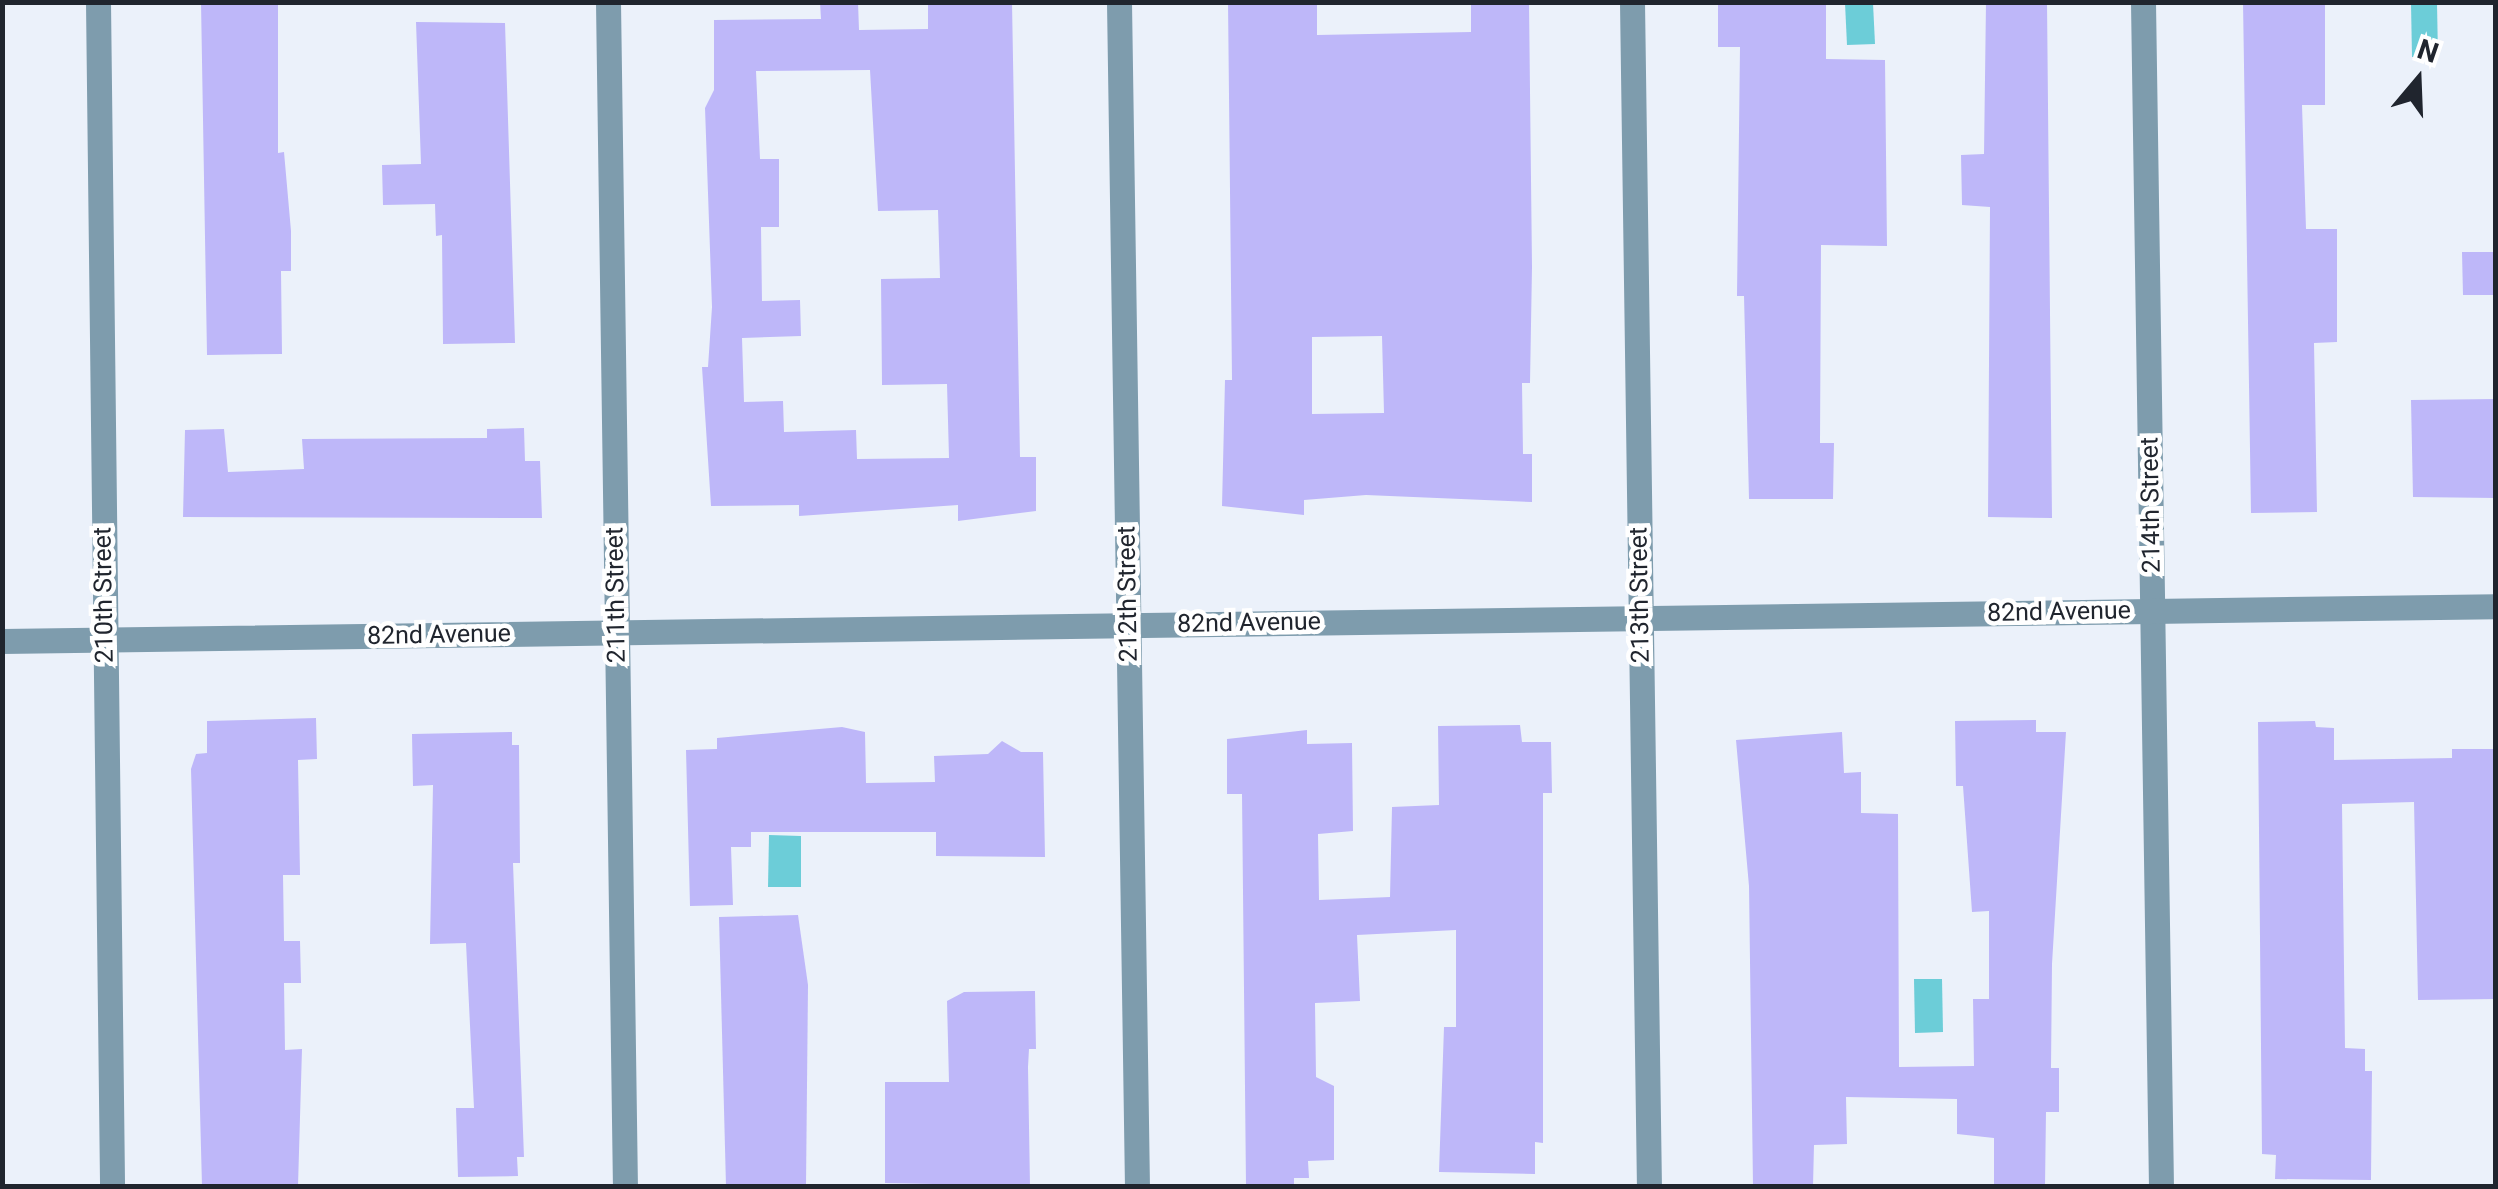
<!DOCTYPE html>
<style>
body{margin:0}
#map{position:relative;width:2498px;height:1189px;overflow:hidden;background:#ebf1fa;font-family:Roboto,sans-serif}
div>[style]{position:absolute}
.water>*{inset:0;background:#6ccdd8}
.building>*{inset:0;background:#beb7f9}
.street>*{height:25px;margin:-12.5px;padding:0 12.5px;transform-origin:12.5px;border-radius:12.5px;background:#7e9cad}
span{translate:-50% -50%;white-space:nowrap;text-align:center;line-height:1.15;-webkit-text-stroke:9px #fff;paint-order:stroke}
.street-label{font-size:25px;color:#20252e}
.frame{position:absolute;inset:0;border:5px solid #20252e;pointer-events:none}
.north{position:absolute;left:2368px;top:30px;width:100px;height:100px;-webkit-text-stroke:8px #fff;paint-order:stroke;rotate:19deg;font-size:28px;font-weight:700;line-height:40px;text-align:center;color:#20252e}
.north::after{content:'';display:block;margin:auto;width:35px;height:45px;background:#20252e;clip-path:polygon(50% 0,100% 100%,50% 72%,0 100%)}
</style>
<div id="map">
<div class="water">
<div style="clip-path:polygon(1845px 3px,1873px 3px,1875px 44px,1847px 45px)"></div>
<div style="clip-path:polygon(2411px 3px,2437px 3px,2438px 57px,2412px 57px)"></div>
<div style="clip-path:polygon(769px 835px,801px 836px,801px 887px,768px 887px)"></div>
<div style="clip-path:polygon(1914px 979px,1942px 979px,1943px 1032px,1915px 1033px)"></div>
</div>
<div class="building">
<div style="clip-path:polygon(201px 2px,278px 2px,278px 153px,284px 152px,291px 231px,291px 271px,281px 271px,282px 354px,207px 355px)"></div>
<div style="clip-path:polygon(evenodd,820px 2px,858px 2px,859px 30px,928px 29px,928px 2px,1012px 2px,1020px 457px,1036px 457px,1036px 511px,958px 521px,958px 505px,799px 516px,799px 505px,711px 506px,702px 367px,708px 367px,712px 307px,705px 108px,714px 90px,714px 20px,821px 19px,820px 2px,870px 70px,878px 211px,938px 210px,940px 278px,881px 279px,882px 385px,947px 384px,949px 458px,857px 459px,856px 430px,784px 432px,783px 401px,744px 402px,742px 338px,801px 336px,800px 300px,762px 301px,761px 227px,779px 227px,779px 159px,760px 159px,756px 71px,870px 70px)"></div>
<div style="clip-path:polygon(evenodd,1228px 2px,1317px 2px,1317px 35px,1471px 32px,1471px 2px,1529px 2px,1532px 267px,1530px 383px,1522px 383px,1523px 454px,1532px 454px,1532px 502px,1366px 495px,1304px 500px,1304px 515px,1222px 506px,1225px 380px,1232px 380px,1228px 2px,1382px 336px,1384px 413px,1312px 414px,1312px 337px,1382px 336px)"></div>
<div style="clip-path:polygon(1718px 2px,1826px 2px,1826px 59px,1885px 60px,1887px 246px,1821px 245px,1820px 443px,1834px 443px,1833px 499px,1749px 499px,1744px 296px,1737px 296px,1740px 47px,1718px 47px)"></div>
<div style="clip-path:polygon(1986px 2px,2047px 2px,2052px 518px,1988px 517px,1990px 207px,1962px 205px,1961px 155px,1984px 154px)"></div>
<div style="clip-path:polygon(2243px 2px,2325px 2px,2325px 105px,2302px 105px,2306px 229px,2337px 229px,2337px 342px,2314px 343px,2317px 512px,2251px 513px)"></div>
<div style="clip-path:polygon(416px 22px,505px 23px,515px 343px,443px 344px,442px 235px,436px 236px,435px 204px,383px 205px,382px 165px,421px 164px)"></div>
<div style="clip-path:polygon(2462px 252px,2496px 252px,2496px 295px,2463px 295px)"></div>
<div style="clip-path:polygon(2496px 399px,2496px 498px,2413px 497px,2411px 400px)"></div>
<div style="clip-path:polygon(524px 428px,525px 461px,540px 461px,542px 518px,183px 517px,185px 430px,224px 429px,228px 472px,304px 469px,302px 439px,487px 438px,487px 429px)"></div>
<div style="clip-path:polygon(316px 718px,317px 759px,298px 760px,300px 875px,283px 875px,284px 941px,300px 941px,301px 983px,284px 983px,285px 1050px,302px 1049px,298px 1186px,202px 1186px,191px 769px,196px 754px,207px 753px,207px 721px)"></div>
<div style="clip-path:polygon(2036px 720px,2036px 732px,2066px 732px,2052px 964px,2051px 1068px,2059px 1068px,2059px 1112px,2046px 1112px,2045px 1186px,1994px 1186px,1994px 1138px,1957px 1134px,1957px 1099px,1846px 1097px,1847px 1144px,1814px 1145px,1813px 1186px,1753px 1186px,1749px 886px,1736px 740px,1842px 732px,1844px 773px,1861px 772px,1861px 813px,1898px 814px,1899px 1067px,1974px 1066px,1973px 999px,1989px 999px,1989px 911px,1972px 912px,1963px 786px,1956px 786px,1955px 721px)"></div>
<div style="clip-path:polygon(2315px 721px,2316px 727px,2334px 728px,2334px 760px,2452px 758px,2452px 749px,2496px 749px,2496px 999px,2418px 1000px,2414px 802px,2342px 804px,2345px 1048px,2365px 1049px,2365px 1071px,2372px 1071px,2371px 1180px,2275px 1179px,2276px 1155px,2262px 1154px,2258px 722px)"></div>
<div style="clip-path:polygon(1520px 725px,1522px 742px,1551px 742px,1552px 793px,1543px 793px,1543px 1143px,1535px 1142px,1535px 1174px,1439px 1172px,1444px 1027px,1456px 1027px,1456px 930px,1357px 935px,1360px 1001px,1315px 1003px,1316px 1077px,1334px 1086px,1334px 1160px,1308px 1161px,1309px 1178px,1294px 1178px,1294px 1186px,1246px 1186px,1242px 794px,1227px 794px,1227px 739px,1307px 730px,1307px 744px,1352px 743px,1353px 831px,1318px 834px,1319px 900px,1390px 897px,1392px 807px,1439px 805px,1438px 726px)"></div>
<div style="clip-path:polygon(842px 727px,865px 732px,866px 783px,935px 782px,934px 756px,988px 754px,1002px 741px,1021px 752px,1043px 752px,1045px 857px,936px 856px,936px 832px,751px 832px,751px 847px,731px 847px,733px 905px,690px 906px,686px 750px,717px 749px,717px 738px)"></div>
<div style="clip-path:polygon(512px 732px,512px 745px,519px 745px,520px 863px,513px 863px,524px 1157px,517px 1157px,518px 1176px,458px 1177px,456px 1108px,474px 1108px,466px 943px,430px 944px,433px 785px,413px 786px,412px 734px)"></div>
<div style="clip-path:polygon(798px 915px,808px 985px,806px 1186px,726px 1186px,719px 917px)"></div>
<div style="clip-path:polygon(1035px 991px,1036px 1049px,1029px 1049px,1028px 1067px,1030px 1186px,885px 1183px,885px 1082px,949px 1082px,947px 1001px,964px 992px)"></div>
</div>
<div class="street">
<div style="left:98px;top:2px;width:1184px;rotate:89.32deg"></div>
<div style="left:608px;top:2px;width:1184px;rotate:89.18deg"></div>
<div style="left:1119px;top:2px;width:1184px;rotate:89.13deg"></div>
<div style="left:1632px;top:2px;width:1184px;rotate:89.18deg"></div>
<div style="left:2143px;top:2px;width:1184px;rotate:89.13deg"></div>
<div style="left:2px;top:641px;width:2494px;rotate:-0.8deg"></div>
</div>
<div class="street-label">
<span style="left:2151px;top:505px;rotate:-91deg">214th Street</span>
<span style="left:1128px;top:594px;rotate:-91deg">212th Street</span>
<span style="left:104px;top:595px;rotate:-91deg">210th Street</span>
<span style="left:616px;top:595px;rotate:-91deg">211th Street</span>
<span style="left:1640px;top:595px;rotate:-91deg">213th Street</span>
<span style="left:2059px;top:612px;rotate:-1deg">82nd Avenue</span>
<span style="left:1249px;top:623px;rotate:-1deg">82nd Avenue</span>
<span style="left:439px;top:635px;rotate:-1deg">82nd Avenue</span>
</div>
<div class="frame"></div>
<div class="north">N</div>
</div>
